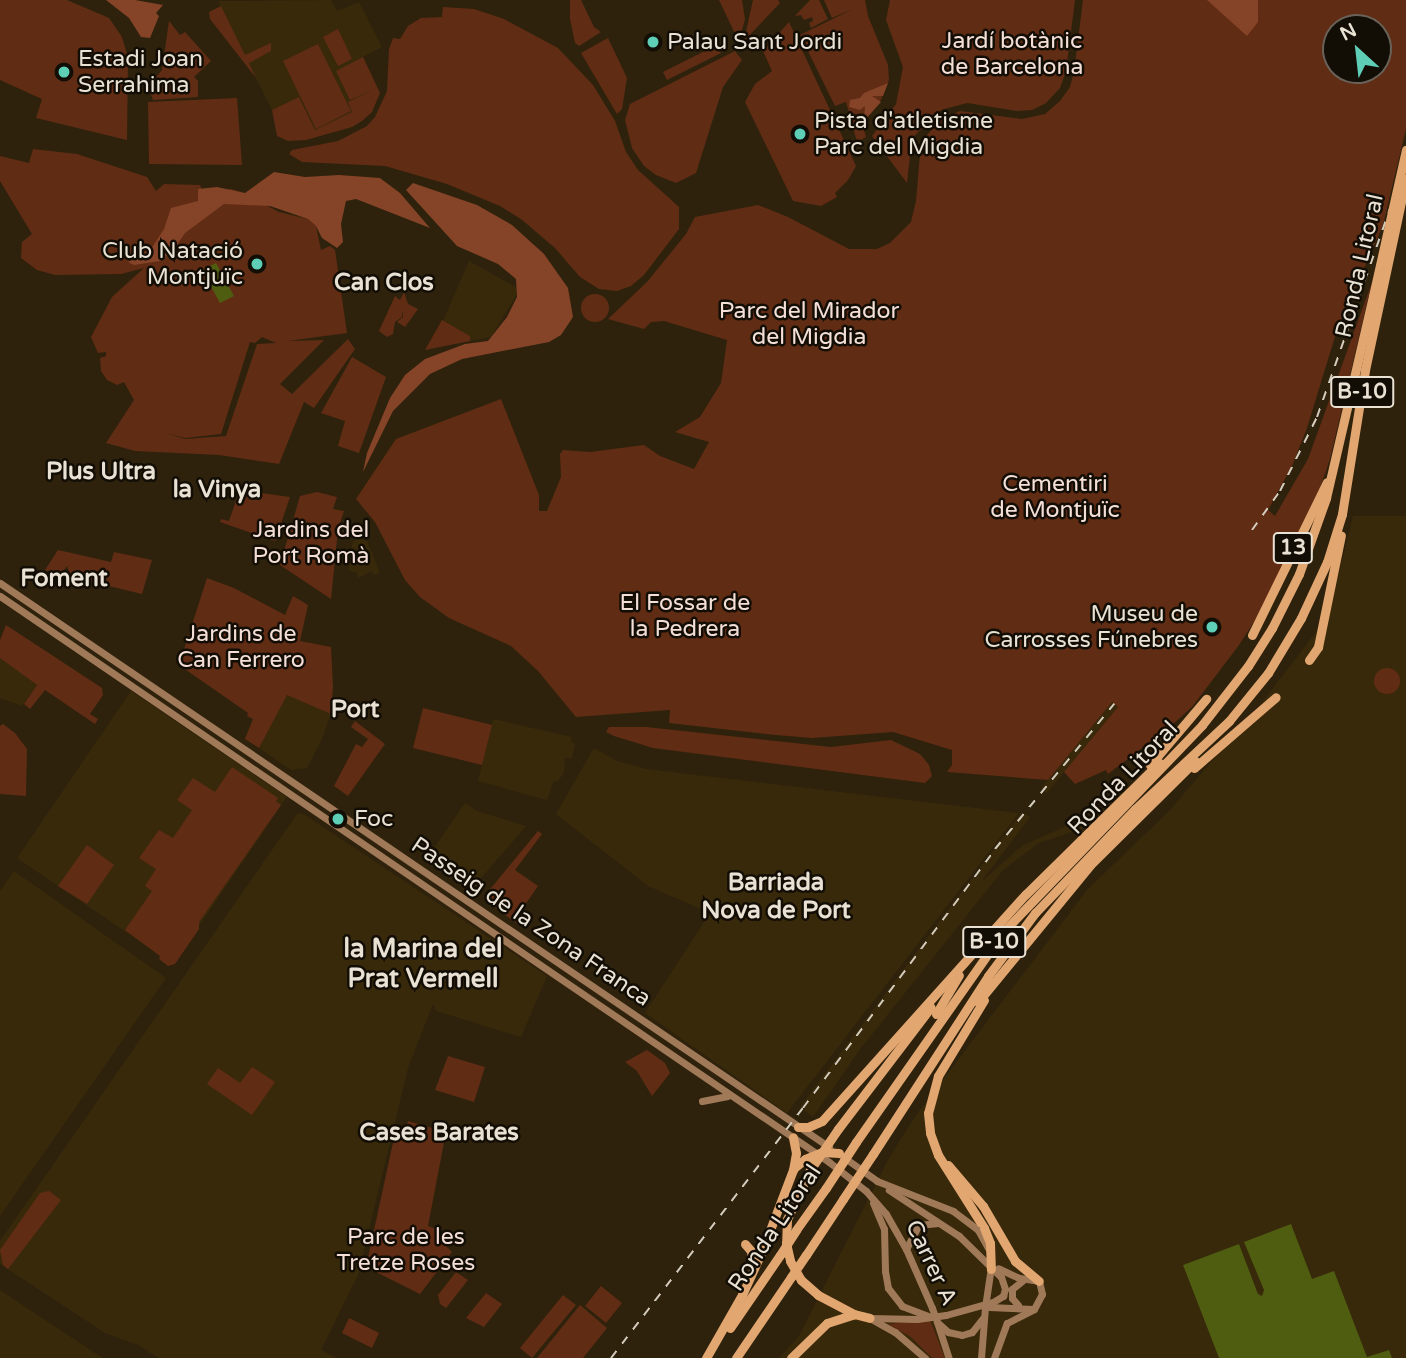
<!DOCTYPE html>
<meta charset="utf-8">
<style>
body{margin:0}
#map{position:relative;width:1406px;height:1358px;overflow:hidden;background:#2e220c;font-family:"Varela Round",sans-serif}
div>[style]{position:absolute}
.built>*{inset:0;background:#38290b}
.green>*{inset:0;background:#612c14}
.round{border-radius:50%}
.forest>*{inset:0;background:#854327}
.water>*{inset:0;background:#4f5d10}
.secondary>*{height:7px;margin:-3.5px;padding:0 3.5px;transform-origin:3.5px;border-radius:3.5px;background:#a07958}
.highway>*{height:9px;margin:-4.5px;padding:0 4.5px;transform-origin:4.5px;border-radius:4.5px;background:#e2a671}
.rail>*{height:2px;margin-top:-1px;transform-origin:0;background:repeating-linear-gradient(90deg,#d4cdbe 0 9px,transparent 0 18px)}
.secondary-bridge>*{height:7px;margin:-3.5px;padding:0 3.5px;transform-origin:3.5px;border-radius:3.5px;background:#a07958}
.highway-bridge>*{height:9px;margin:-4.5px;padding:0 4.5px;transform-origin:4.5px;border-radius:4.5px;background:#e2a671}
.dots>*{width:19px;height:19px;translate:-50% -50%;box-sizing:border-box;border:4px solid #120d05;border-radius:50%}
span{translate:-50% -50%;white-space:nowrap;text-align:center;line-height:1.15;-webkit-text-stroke:5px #120d05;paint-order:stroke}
.shield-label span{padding:2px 5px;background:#120d05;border:2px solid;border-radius:5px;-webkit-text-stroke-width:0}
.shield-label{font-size:21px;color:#e9e2d4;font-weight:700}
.park-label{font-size:23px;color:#f4dfd7}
.poi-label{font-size:23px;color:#e9e2d4}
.left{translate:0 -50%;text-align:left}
.right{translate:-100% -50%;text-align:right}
.street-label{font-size:23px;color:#e9e2d4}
.neighbourhood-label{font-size:24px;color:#e9e2d4;font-weight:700}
.quarter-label{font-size:26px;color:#e9e2d4;font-weight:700}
.north{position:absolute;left:1322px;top:14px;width:70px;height:70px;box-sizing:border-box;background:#120d05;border:2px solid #686258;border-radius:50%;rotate:333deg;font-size:19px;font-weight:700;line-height:28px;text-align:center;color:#e9e2d4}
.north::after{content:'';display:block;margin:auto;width:24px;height:32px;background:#5eceb7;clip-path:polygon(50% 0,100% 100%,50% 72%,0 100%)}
</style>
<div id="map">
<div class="built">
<div style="clip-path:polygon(331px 0,337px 11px,359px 2px,382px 47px,359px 59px,375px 89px,353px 112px,315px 131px,299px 97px,272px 110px,218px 1px)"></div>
<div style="clip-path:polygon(469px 261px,517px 288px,516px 296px,491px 337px,470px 341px,470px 336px,443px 321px)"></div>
<div style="clip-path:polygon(1353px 516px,1406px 516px,1406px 1358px,1392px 1358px,1388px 1350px,1367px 1358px,1334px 1272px,1312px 1280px,1245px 1242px,1264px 1290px,1262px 1297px,1258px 1294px,1239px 1244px,1183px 1265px,1219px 1358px,779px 1358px,799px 1336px,889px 1158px,916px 1115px,1087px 890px,1169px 811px,1260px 705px,1320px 627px,1337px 580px)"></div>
<div style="clip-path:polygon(356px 538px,367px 541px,380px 573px,374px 575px,372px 571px,358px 578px,356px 572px,349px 571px,352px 544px)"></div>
<div style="clip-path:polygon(0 658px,37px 685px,22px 706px,0 698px)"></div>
<div style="clip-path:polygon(131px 691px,287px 797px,173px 964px,17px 858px)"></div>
<div style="clip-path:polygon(287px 694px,331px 714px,322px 739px,307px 768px,291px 770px,259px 748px)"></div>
<div style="clip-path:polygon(1112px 702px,1118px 707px,1047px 793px,1041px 788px)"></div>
<div style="clip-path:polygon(493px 719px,572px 737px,571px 742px,575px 743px,572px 758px,565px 758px,564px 773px,558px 781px,554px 781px,547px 800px,478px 781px)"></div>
<div style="clip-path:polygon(594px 748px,617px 761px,646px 769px,1019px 813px,787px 1113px,645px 1013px,710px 913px,648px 886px,556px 814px)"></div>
<div style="clip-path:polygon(465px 803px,477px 811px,526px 826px,476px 884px,463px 886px,425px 861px)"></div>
<div style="clip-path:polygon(1022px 812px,1030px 817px,981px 882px,1022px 846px,1066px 826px,1093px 819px,1084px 828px,1039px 843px,1003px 870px,861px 1048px,813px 1117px,800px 1107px)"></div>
<div style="clip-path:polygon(302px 813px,547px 976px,521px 1037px,436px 1011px,433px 1004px,408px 1068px,358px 1275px,321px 1350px,337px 1358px,159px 1358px,138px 1345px,105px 1333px,0 1264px,0 1241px,297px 814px)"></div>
<div style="clip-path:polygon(14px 871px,166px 978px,0 1216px,0 891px)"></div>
<div style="clip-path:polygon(0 1290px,42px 1318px,103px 1358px,0 1358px)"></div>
</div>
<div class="green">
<div style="clip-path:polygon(0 0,67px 0,109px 18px,122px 37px,128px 58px,127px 140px,36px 118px,42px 99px,0 80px)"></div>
<div style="clip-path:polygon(570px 0,581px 0,594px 27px,601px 32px,579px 46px,575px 43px,570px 19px)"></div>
<div style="clip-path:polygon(719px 0,742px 0,745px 19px,739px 42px)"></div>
<div style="clip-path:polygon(753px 0,778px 0,780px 3px,744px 41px)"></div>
<div style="clip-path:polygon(810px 0,819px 0,828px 19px,811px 28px,809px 23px,813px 21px,812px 17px,804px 20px,801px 15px,795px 16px)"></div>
<div style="clip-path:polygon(824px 0,865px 0,868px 16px,888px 65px,889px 80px,881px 100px,862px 123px,866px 137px,857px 142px,846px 102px,835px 106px,800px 35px,853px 9px,832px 18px)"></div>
<div style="clip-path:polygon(890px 0,1075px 0,1066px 71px,1060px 88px,1046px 103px,1032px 110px,1017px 111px,967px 103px,941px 110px,912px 138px,907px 183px,872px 136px,896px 104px,903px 67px,886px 20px)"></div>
<div style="clip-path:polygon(evenodd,1083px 0,1406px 0,1406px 129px,1383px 225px,1337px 330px,1307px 428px,1292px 466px,1268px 510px,1275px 516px,1308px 459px,1372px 282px,1330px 459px,1320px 488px,1259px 614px,1239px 645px,1192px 707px,1171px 726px,1108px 774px,1106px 770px,1075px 784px,1064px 772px,1118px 707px,1112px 702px,1048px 780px,947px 772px,952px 765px,952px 750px,893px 732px,812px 738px,776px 735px,669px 723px,670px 710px,576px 717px,538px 671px,511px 646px,449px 618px,420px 597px,405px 580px,375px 522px,356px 499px,396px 439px,501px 399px,539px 495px,539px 511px,547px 511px,561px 477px,560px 454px,563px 450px,590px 452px,644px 445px,660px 456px,694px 469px,709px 442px,675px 432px,700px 417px,721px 383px,727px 340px,664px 321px,651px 322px,644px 329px,608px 319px,647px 282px,686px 234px,695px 217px,758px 205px,788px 217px,849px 249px,877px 249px,890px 243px,911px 222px,916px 201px,921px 142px,940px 120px,960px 111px,1022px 119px,1045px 114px,1060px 101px,1070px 87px,1074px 72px,1083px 0,1336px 28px,1378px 28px,1378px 70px,1336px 70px,1336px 28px)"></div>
<div style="clip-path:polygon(221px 6px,245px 55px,271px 43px,271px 51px,249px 63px,256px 78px,210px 19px,209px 12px)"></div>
<div style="clip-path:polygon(443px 7px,474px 9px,504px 19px,558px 48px,593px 85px,615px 121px,626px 152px,638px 170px,679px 207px,679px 229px,644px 275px,631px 286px,617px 291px,599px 289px,580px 277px,555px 248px,521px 219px,500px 206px,447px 184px,385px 166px,302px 162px,289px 154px,292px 150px,338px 141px,367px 126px,375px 117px,387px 91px,389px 49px,393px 38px,400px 39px,408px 26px,421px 18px,442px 17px)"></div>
<div style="clip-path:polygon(169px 21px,180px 35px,185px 32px,211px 61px,194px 77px,198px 81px,198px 97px,153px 100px,150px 92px,153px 81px,162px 70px)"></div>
<div style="clip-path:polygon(789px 22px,856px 166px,848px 180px,835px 193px,837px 197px,821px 206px,793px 201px,745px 102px,755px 84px,772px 71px,763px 51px)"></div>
<div style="clip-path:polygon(338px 29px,352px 59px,338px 66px,323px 37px)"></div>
<div style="clip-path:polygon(608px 38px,627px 78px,622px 109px,617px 114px,581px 53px)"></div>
<div style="clip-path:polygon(318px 44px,351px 111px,316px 129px,283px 61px)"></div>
<div style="clip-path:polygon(717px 45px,721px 53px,667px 80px,663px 72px)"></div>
<div style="clip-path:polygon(735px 51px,742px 60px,723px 87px,696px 173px,676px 183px,656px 175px,644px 166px,632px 148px,625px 120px,630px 104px)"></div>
<div style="clip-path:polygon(363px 57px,380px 93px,372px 112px,362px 121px,352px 127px,306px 140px,288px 141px,277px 136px,272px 110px,299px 97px,315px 130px,352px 112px,348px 102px,375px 89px,350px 100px,336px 71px)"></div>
<div style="clip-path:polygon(237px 98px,242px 165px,149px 164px,148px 102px)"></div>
<div style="clip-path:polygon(evenodd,33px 149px,77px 154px,147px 177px,156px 191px,164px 184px,200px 185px,207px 201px,215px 192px,231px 189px,241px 192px,279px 212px,308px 219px,316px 226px,321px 250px,330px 246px,335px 250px,347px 333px,288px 341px,324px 340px,280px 384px,292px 394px,348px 339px,355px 349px,314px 408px,304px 402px,279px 464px,219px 455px,135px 451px,106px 443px,134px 400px,124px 382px,117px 385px,107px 380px,101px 371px,100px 358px,106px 356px,106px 352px,98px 353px,91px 337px,112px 297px,144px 268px,121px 274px,55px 275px,37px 270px,21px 258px,22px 242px,32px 234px,0 181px,0 156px,29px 163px,33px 149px,262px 337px,276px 343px,257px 344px,226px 436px,185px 439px,166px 433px,185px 438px,221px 434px,250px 342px,255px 343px,262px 337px)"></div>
<div style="clip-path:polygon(404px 292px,408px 304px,418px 309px,405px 327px,397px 322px,403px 317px,403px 309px,402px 317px,395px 322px,393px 334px,387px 337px,379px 331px,395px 296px,400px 300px)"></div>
<div class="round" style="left:581px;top:294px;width:28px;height:28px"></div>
<div style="clip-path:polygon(442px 320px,470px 336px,470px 341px,425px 350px)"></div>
<div style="clip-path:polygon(352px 357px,386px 377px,359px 453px,338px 446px,345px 421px,321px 413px)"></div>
<div style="clip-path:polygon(231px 489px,290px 497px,275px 541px,220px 522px,221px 519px,229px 521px,238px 495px)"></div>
<div style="clip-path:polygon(317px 492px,337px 497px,333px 509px,344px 511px,338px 529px,331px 599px,280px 565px,300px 496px)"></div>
<div style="clip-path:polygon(58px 550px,111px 562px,114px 552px,152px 560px,142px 594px,71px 577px,67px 566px,60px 575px,45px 570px)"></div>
<div style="clip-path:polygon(207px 578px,234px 588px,285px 615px,293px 596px,308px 605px,300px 641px,331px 647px,333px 687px,331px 714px,287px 695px,259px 748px,245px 739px,253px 719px,247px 716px,248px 713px,179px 665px)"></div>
<div style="clip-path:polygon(6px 625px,102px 688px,103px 695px,90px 714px,98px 719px,95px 724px,45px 690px,30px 709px,24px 704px,37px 685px,0 658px,0 640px)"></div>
<div class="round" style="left:1374px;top:668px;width:26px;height:26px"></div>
<div style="clip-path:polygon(423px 708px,492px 725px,482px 765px,413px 748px)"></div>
<div style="clip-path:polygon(355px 721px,385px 744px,348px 796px,334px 786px,356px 744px,362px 747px,368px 739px,351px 727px)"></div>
<div style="clip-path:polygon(3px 724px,15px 733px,27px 749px,26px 796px,0 794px,0 726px)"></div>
<div style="clip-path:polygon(609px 727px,646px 727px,831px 747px,891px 740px,920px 754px,929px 765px,932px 776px,925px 783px,653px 748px,614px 736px,606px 732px)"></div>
<div style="clip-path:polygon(232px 767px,278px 798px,276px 801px,281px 805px,199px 922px,199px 929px,175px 964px,168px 966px,159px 959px,160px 956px,125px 930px,152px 891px,145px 886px,156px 869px,139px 858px,159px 830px,173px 838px,192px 810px,177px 800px,193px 778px,215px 792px)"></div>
<div style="clip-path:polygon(538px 831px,542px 834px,515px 870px,538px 886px,516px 918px,521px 922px,519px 925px,489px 903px,487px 893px)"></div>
<div style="clip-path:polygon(87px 845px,114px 865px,87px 904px,58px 886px)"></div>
<div style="clip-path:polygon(647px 1050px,665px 1063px,670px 1073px,652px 1096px,637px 1071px,625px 1062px)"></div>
<div style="clip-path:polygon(448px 1056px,485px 1067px,474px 1102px,435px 1090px)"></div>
<div style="clip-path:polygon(252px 1067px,275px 1082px,252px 1115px,207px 1084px,218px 1068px,240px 1083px)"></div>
<div style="clip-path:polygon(408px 1121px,446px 1132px,428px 1226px,436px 1229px,435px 1235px,452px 1252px,420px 1294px,366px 1267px,394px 1138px,398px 1135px,404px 1137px)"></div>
<div style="clip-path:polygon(49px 1191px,61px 1200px,8px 1269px,3px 1265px,0 1250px,40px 1193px)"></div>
<div style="clip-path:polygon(456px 1272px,468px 1280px,446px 1308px,440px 1304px,438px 1295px)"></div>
<div style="clip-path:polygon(601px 1286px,622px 1303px,606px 1323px,585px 1306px)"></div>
<div style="clip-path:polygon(486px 1293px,502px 1304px,484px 1327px,466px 1318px)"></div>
<div style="clip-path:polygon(563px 1295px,576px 1305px,532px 1358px,520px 1348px)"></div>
<div style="clip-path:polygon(580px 1305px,607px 1328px,583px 1358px,537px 1358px)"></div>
<div style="clip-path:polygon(349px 1318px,379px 1333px,372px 1348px,342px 1333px)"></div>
<div style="clip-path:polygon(930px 1320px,945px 1358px,932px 1358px,911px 1337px,888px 1324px)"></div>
</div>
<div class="forest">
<div style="clip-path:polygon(106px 0,135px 0,163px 5px,156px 13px,159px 16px,150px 38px,141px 37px,129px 18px)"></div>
<div style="clip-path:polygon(1207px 0,1258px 0,1258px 22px,1247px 36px)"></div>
<div style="clip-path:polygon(888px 83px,883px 96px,872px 96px,881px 102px,864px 121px,865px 106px,860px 110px,849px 107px,850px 100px,860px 98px,864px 93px)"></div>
<div style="clip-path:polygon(274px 172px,305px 177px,339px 175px,380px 178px,400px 193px,430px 228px,356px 199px,346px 201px,341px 224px,343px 242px,337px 248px,322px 238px,316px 226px,308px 219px,270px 206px,224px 204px,185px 233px,172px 252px,160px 261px,134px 265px,128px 262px,151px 249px,164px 229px,171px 208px,198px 201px,198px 189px,217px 187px,245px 193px)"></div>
<div style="clip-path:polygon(413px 183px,477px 205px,512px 225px,544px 254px,568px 288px,573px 317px,561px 335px,549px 342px,462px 359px,430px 374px,393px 411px,363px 472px,367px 453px,390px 398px,405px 375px,425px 359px,465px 344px,488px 341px,507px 317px,517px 297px,516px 279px,498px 264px,457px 246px,406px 190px)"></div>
</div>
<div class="water">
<div style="clip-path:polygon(216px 263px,234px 296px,220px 303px,202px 270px)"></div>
<div style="clip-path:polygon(1291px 1224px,1312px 1279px,1334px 1271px,1367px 1357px,1389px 1350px,1392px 1358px,1219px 1358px,1183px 1265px,1239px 1244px,1258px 1294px,1262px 1296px,1264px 1290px,1244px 1242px)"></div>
</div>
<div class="secondary">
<div style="left:0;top:583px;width:1003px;rotate:34.23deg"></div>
<div style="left:0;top:596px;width:1004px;rotate:34.32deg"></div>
<div style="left:829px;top:1162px;width:47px;rotate:38.1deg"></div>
<div style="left:866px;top:1191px;width:30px;rotate:49deg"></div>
<div style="left:886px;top:1214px;width:40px;rotate:60.3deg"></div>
<div style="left:906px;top:1249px;width:64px;rotate:66.2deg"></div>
<div style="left:702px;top:1101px;width:26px;rotate:-11deg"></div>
<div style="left:842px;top:1156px;width:43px;rotate:35.5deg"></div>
<div style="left:877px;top:1181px;width:82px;rotate:21.5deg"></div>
<div style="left:953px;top:1211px;width:31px;rotate:37deg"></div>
<div style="left:873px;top:1203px;width:28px;rotate:67deg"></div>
<div style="left:884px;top:1229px;width:42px;rotate:88.6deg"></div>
<div style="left:885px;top:1271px;width:17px;rotate:80deg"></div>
<div style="left:888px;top:1288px;width:23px;rotate:52deg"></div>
<div style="left:902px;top:1306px;width:28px;rotate:21deg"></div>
<div style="left:906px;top:1249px;width:27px;rotate:-62deg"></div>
<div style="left:919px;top:1225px;width:19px;rotate:-6deg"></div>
<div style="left:1018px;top:1305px;width:9px;rotate:-131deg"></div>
<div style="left:1012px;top:1298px;width:9px;rotate:-90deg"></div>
<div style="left:1012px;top:1289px;width:14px;rotate:-39deg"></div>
<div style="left:989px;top:1307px;width:44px;rotate:2.6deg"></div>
<div style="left:870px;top:1318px;width:47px;rotate:1.2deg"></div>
<div style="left:917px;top:1319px;width:29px;rotate:-8deg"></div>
<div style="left:946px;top:1315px;width:49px;rotate:-15.5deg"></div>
<div style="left:993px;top:1302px;width:12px;rotate:-31deg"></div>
<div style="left:1003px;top:1296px;width:7px;rotate:-74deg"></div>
<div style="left:1005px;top:1289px;width:13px;rotate:-108deg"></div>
<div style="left:1001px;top:1277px;width:59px;rotate:-135.7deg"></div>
<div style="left:959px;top:1236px;width:84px;rotate:-146.7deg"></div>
<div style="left:873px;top:1320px;width:25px;rotate:29deg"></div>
<div style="left:895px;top:1332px;width:40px;rotate:41deg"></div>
<div style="left:937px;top:1322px;width:15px;rotate:42deg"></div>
<div style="left:948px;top:1332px;width:14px;rotate:12deg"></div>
<div style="left:962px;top:1335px;width:10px;rotate:-17deg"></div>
<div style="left:972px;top:1332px;width:18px;rotate:-52deg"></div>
<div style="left:937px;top:1322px;width:38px;rotate:72deg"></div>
<div style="left:981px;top:1358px;width:51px;rotate:-85.5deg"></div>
<div style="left:994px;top:1358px;width:37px;rotate:-70deg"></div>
<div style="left:1007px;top:1323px;width:30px;rotate:-27deg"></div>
<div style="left:1034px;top:1309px;width:17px;rotate:-62deg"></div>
<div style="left:1042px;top:1294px;width:13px;rotate:-103deg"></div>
<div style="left:1039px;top:1281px;width:20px;rotate:-171deg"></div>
<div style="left:1019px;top:1278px;width:23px;rotate:-155deg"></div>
</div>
<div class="highway">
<div style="left:1252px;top:635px;width:170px;rotate:-63.9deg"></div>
<div style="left:1309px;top:660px;width:16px;rotate:-55deg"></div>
<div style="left:1318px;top:647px;width:114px;rotate:-78.4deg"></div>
<div style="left:1150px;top:765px;width:87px;rotate:-49.7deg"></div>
<div style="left:1194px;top:768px;width:108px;rotate:-40.9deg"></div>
<div style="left:984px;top:1000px;width:89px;rotate:121.2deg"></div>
<div style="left:938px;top:1076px;width:38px;rotate:105deg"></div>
<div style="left:928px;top:1113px;width:20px;rotate:84deg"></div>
<div style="left:930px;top:1133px;width:23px;rotate:70deg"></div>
<div style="left:938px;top:1155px;width:86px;rotate:57.8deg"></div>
<div style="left:978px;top:1002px;width:177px;rotate:-50.7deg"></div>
<div style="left:1090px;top:865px;width:148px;rotate:-44.7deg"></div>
<div style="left:936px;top:1014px;width:45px;rotate:-59.5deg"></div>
<div style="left:798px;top:1127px;width:10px"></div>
<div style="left:808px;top:1127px;width:15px;rotate:-23deg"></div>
<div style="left:822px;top:1121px;width:305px;rotate:-48.1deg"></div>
<div style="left:1026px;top:894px;width:187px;rotate:-44.6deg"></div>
<div style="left:838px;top:1129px;width:153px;rotate:-52.7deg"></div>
<div style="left:856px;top:1142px;width:256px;rotate:-55deg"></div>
<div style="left:1003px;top:932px;width:287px;rotate:-46.1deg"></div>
<div style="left:1202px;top:725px;width:75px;rotate:-52.1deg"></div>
<div style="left:1248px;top:666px;width:45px;rotate:-57.7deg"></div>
<div style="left:1272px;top:628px;width:60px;rotate:-63.4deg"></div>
<div style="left:1299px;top:574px;width:81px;rotate:-70.4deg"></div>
<div style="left:1326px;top:498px;width:207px;rotate:-76.9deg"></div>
<div style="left:873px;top:1154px;width:212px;rotate:-57.1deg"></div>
<div style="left:988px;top:976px;width:79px;rotate:-53.3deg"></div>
<div style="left:1035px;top:913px;width:144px;rotate:-46.1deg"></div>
<div style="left:1135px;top:809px;width:129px;rotate:-43.1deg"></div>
<div style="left:1229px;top:721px;width:62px;rotate:-50.9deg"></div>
<div style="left:1268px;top:673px;width:64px;rotate:-59deg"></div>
<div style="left:1301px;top:618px;width:62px;rotate:-65.1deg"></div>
<div style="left:1327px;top:562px;width:50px;rotate:-72.6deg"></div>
<div style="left:1342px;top:514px;width:146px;rotate:-80.9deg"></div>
<div style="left:1365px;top:370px;width:196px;rotate:-77.9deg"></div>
<div style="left:948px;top:1165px;width:54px;rotate:49.5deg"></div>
<div style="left:983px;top:1206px;width:64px;rotate:59.8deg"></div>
<div style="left:1015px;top:1261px;width:31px;rotate:40deg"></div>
<div style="left:794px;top:1168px;width:14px;rotate:-39deg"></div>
<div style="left:805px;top:1159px;width:18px;rotate:-22deg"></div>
<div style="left:822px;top:1152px;width:17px;rotate:3deg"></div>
<div style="left:810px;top:1170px;width:54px;rotate:115.1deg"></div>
<div style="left:787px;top:1219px;width:24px;rotate:92deg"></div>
<div style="left:786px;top:1243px;width:18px;rotate:77deg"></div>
<div style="left:790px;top:1261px;width:22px;rotate:60deg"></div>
<div style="left:801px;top:1280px;width:23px;rotate:41deg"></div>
<div style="left:818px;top:1295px;width:41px;rotate:27.8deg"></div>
<div style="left:854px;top:1314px;width:16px;rotate:14deg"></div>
<div style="left:796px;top:1230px;width:52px;rotate:-54.5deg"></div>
<div style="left:745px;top:1244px;width:9px;rotate:49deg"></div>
<div style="left:751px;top:1251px;width:17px;rotate:80deg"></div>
<div style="left:806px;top:1255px;width:67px;rotate:-56.5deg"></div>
<div style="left:730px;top:1328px;width:88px;rotate:-55.6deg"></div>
<div style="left:706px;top:1358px;width:73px;rotate:-60.3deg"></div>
<div style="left:742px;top:1295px;width:48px;rotate:-65.6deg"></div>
<div style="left:762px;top:1251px;width:87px;rotate:-69.1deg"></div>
<div style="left:793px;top:1170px;width:17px;rotate:-80deg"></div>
<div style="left:796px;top:1153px;width:16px;rotate:-101deg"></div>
<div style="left:736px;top:1358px;width:98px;rotate:-55.8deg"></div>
<div style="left:791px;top:1358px;width:50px;rotate:-44.2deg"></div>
<div style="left:827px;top:1323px;width:28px;rotate:-18deg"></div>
</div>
<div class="rail">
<div style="left:1252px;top:530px;width:48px;rotate:-54.3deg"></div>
<div style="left:1280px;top:491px;width:83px;rotate:-63.4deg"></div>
<div style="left:1317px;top:417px;width:269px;rotate:-70.7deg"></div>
<div style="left:611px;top:1358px;width:315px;rotate:-52.5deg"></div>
<div style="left:803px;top:1108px;width:322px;rotate:-53.4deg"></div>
<div style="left:995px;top:849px;width:188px;rotate:-50.6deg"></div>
</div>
<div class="secondary-bridge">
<div style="left:978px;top:1230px;width:21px;rotate:61deg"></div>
<div style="left:985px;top:1307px;width:40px;rotate:-81.5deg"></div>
<div style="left:932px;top:1308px;width:15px;rotate:70deg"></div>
</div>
<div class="highway-bridge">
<div style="left:1373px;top:296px;width:150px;rotate:-77.3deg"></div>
<div style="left:810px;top:1170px;width:50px;rotate:-55.7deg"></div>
<div style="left:826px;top:1188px;width:55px;rotate:-56.9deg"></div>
<div style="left:843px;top:1199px;width:54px;rotate:-56.3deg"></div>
<div style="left:984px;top:1228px;width:16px;rotate:68deg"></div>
<div style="left:990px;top:1243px;width:26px;rotate:88deg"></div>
<div style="left:780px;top:1255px;width:30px;rotate:-57deg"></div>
<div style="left:791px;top:1277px;width:27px;rotate:-56deg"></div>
</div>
<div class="dots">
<div style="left:653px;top:42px;background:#5eceb7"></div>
<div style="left:64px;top:72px;background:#5eceb7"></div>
<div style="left:800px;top:134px;background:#5eceb7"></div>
<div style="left:257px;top:264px;background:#5eceb7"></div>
<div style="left:1212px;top:627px;background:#5eceb7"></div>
<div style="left:338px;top:819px;background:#5eceb7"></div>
</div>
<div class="shield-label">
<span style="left:1362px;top:392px">B-10</span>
<span style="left:1293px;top:548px">13</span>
<span style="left:994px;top:942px">B-10</span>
</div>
<div class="park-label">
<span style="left:1012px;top:54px">Jardí botànic<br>de Barcelona</span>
<span style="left:809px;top:324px">Parc del Mirador<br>del Migdia</span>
<span style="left:1055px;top:497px">Cementiri<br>de Montjuïc</span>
<span style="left:311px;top:543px">Jardins del<br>Port Romà</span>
<span style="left:685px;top:616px">El Fossar de<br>la Pedrera</span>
<span style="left:241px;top:647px">Jardins de<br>Can Ferrero</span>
<span style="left:406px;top:1250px">Parc de les<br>Tretze Roses</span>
</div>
<div class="poi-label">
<span class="left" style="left:667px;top:42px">Palau Sant Jordi</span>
<span class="left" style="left:78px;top:72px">Estadi Joan<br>Serrahima</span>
<span class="left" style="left:814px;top:134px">Pista d'atletisme<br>Parc del Migdia</span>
<span class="right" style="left:243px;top:264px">Club Natació<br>Montjuïc</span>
<span class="right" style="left:1198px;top:627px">Museu de<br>Carrosses Fúnebres</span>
<span class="left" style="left:354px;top:819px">Foc</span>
</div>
<div class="street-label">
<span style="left:1360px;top:266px;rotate:-77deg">Ronda Litoral</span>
<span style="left:1123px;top:778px;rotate:-46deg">Ronda Litoral</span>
<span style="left:531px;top:922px;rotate:34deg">Passeig de la Zona Franca</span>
<span style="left:775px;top:1228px;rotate:-56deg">Ronda Litoral</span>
<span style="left:931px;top:1263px;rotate:65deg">Carrer A</span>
</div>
<div class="neighbourhood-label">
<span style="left:384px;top:283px">Can Clos</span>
<span style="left:101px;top:472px">Plus Ultra</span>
<span style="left:217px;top:490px">la Vinya</span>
<span style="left:64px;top:579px">Foment</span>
<span style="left:355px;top:710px">Port</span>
<span style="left:776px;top:897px">Barriada<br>Nova de Port</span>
<span style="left:439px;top:1133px">Cases Barates</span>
</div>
<div class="quarter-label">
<span style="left:423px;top:964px">la Marina del<br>Prat Vermell</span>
</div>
<div class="north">N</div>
</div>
